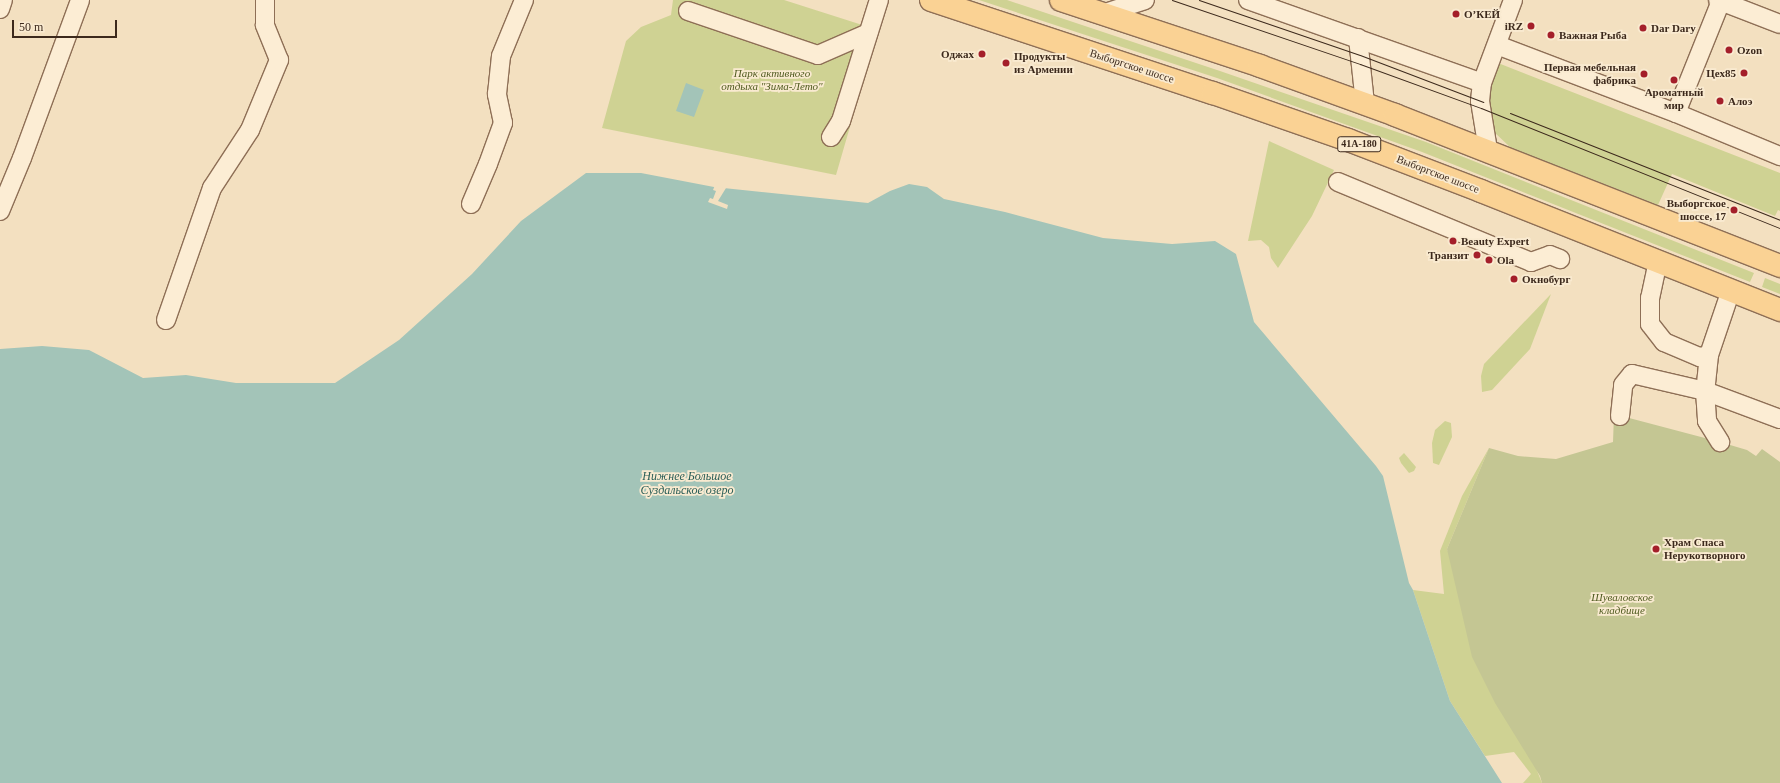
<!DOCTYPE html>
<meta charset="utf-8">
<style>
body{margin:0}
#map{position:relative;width:1780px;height:783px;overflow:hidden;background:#f3e0c0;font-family:Georgia,serif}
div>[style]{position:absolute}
.green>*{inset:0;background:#cfd293}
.cemetery>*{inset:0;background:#c4c693}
.water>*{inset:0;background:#a3c4b8}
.pier>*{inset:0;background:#f3e0c0}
.roads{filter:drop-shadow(1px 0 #8e6f56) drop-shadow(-1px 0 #8e6f56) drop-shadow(0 1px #8e6f56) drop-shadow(0 -1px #8e6f56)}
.minor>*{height:18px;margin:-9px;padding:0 9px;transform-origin:9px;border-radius:9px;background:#fcedd4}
.major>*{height:22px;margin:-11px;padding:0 11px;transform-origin:11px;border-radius:11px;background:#fad294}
.tram>*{height:1px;margin:-0.5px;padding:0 0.5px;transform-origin:0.5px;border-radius:0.5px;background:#3c291c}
.dots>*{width:11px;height:11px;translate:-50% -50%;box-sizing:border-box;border:2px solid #f9ead0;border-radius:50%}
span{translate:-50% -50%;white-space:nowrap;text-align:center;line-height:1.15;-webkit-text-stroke:3.5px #f9ead0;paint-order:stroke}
.shield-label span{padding:1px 3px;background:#f9ead0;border:1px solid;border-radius:3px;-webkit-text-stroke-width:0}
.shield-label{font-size:10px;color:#3c291c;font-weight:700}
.poi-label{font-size:11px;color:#3c291c;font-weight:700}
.left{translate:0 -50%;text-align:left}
.right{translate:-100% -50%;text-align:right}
.street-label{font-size:11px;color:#3c291c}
.park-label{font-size:11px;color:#505b20;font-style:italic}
.water-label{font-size:12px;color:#295d56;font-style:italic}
.scale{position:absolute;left:12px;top:20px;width:105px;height:18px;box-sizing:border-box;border:2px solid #3c291c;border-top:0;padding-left:5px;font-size:12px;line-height:14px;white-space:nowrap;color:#3c291c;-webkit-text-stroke:3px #f9ead0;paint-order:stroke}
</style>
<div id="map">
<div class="green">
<div style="clip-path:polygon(673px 0,784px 0,878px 30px,836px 175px,602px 128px,626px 41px,641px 27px,671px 15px)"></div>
<div style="clip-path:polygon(979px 0,1007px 0,1220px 71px,1426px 142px,1754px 273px,1750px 282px,1422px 152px,1217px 78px)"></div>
<div style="clip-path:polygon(1498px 63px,1780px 173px,1780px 211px,1778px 210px,1775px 216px,1672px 174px,1658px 205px,1511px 148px,1493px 131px,1488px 97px)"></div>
<div style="clip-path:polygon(1269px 141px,1334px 170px,1312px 216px,1278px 268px,1271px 258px,1269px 247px,1261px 240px,1248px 241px)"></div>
<div style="clip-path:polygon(1765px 278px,1780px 284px,1780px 294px,1762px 287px)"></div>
<div style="clip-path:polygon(1551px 294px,1530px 349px,1492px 390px,1482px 392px,1481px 376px,1484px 364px)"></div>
<div style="clip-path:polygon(1445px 421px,1451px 423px,1452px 437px,1439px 465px,1433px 463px,1432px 443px,1435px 430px)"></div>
<div style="clip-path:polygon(1489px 448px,1447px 549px,1542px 783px,1523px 783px,1531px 774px,1514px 752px,1485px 756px,1450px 701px,1413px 590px,1444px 594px,1440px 551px,1462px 496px)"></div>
<div style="clip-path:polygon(1404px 453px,1416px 467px,1414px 471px,1409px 473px,1401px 463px,1399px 458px)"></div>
</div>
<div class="cemetery">
<div style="clip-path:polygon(1614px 414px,1720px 442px,1747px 450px,1756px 456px,1762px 449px,1780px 462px,1780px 783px,1542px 783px,1540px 776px,1495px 703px,1472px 657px,1447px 549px,1489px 448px,1518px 456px,1556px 459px,1613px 442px)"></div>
</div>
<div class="water">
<div style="clip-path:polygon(686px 83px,704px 90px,694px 117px,676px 111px)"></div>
<div style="clip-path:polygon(586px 173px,641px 173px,714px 187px,868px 203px,890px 191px,909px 184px,927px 187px,944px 199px,1005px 212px,1103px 238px,1172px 244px,1215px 241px,1236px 254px,1254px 322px,1376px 466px,1383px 476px,1409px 583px,1413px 590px,1450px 701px,1502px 783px,0 783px,0 349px,42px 346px,89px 350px,143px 378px,186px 375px,236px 383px,335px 383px,399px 340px,472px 274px,521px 221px)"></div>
</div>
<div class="pier">
<div style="clip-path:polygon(715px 185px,726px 188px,718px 201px,728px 205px,727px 209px,708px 202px,710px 198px,713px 199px,716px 191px,713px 190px)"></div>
</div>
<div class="roads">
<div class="minor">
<div style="left:1248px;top:0;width:248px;rotate:19.5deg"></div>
<div style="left:1718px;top:0;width:66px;rotate:21.2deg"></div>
<div style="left:0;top:9px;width:9px;rotate:-72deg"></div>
<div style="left:688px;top:11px;width:137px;rotate:18.7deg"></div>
<div style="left:818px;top:55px;width:55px;rotate:-23.7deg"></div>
<div style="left:1102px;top:14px;width:45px;rotate:-18deg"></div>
<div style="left:1358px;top:38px;width:66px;rotate:83.9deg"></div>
<div style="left:1497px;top:45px;width:191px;rotate:20.8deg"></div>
<div style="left:1676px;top:113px;width:113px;rotate:22.5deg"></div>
<div style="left:1676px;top:113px;width:121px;rotate:-68.1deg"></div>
<div style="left:831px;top:137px;width:19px;rotate:-58deg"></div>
<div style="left:841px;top:121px;width:127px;rotate:-72.6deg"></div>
<div style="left:1488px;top:150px;width:50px;rotate:-99.3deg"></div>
<div style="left:1480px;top:101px;width:18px;rotate:-84deg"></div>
<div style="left:1482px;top:83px;width:89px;rotate:-69.5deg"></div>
<div style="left:1338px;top:182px;width:209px;rotate:22.5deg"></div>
<div style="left:1531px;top:262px;width:20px;rotate:-20deg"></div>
<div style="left:1550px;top:255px;width:11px;rotate:22deg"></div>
<div style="left:471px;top:204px;width:43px;rotate:-67deg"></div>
<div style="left:488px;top:164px;width:44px;rotate:-69.9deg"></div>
<div style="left:503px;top:123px;width:30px;rotate:-102deg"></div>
<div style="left:497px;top:94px;width:38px;rotate:-84deg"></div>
<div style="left:501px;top:56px;width:61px;rotate:-67.7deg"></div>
<div style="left:0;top:211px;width:57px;rotate:-67.5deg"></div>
<div style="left:22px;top:158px;width:168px;rotate:-69.8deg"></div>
<div style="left:1658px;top:261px;width:38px;rotate:102deg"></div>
<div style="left:1650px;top:298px;width:26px;rotate:90deg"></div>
<div style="left:1650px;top:324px;width:23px;rotate:52deg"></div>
<div style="left:1664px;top:342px;width:39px;rotate:23deg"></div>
<div style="left:1700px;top:357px;width:9px;rotate:-13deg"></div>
<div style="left:1709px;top:355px;width:69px;rotate:-71.3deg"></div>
<div style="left:166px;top:320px;width:140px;rotate:-70.8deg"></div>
<div style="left:212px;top:188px;width:69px;rotate:-56.8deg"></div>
<div style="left:250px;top:130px;width:76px;rotate:-67.5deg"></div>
<div style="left:279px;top:60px;width:38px;rotate:-112deg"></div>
<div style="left:265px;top:25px;width:25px;rotate:-90deg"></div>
<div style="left:1709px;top:355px;width:36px;rotate:96deg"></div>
<div style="left:1705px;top:391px;width:30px;rotate:86deg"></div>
<div style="left:1707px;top:421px;width:25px;rotate:58deg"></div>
<div style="left:1620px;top:416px;width:31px;rotate:-84deg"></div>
<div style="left:1623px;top:385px;width:14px;rotate:-51deg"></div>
<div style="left:1632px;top:374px;width:75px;rotate:13.1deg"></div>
<div style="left:1705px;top:391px;width:80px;rotate:20.5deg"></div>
</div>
<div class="major">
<div style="left:931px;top:0;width:297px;rotate:18.3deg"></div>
<div style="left:1213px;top:93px;width:143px;rotate:19.2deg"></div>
<div style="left:1348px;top:140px;width:142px;rotate:21deg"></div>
<div style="left:1481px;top:191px;width:322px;rotate:21.7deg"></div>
<div style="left:1061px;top:0;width:210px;rotate:18.3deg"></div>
<div style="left:1260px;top:66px;width:144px;rotate:19.9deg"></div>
<div style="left:1395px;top:115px;width:414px;rotate:21.4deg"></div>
</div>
</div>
<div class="tram">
<div style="left:1172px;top:0;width:199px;rotate:18.8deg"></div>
<div style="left:1360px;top:64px;width:129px;rotate:20deg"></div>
<div style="left:1481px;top:108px;width:322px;rotate:21.9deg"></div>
<div style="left:1199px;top:0;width:170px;rotate:18.9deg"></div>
<div style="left:1360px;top:55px;width:132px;rotate:20.9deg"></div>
<div style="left:1510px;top:113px;width:290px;rotate:21.6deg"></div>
</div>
<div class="dots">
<div style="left:1456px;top:14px;background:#a41f2a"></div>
<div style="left:1531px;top:26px;background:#a41f2a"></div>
<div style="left:1643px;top:28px;background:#a41f2a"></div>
<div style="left:1551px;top:35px;background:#a41f2a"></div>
<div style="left:1729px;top:50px;background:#a41f2a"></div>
<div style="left:982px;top:54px;background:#a41f2a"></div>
<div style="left:1006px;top:63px;background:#a41f2a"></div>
<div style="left:1744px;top:73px;background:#a41f2a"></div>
<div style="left:1644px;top:74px;background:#a41f2a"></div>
<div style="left:1674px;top:80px;background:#a41f2a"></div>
<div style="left:1720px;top:101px;background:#a41f2a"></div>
<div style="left:1734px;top:210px;background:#a41f2a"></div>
<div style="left:1453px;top:241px;background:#a41f2a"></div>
<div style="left:1477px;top:255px;background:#a41f2a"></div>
<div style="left:1489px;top:260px;background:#a41f2a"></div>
<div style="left:1514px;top:279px;background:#a41f2a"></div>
<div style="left:1656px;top:549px;background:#a41f2a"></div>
</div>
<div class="shield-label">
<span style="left:1359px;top:144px">41А-180</span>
</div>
<div class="poi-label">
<span class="left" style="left:1464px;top:14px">О’КЕЙ</span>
<span class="right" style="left:1523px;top:26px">iRZ</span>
<span class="left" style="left:1651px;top:28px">Dar Dary</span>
<span class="left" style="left:1559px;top:35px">Важная Рыба</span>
<span class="left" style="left:1737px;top:50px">Ozon</span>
<span class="right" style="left:974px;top:54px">Оджах</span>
<span class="left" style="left:1014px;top:63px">Продукты<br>из Армении</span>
<span class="right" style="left:1636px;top:74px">Первая мебельная<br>фабрика</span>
<span class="right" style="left:1736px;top:73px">Цех85</span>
<span style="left:1674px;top:99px">Ароматный<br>мир</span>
<span class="left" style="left:1728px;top:101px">Алоэ</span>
<span class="right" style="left:1726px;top:210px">Выборгское<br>шоссе, 17</span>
<span class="left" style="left:1461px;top:241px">Beauty Expert</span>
<span class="right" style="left:1469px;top:255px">Транзит</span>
<span class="left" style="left:1497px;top:260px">Ola</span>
<span class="left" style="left:1522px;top:279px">Окнобург</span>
<span class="left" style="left:1664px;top:549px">Храм Спаса<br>Нерукотворного</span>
</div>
<div class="street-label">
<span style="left:1132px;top:66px;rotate:18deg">Выборгское шоссе</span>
<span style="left:1438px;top:174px;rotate:21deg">Выборгское шоссе</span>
</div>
<div class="park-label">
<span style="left:772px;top:80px">Парк активного<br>отдыха "Зима-Лето"</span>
<span style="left:1622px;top:604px">Шуваловское<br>кладбище</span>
</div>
<div class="water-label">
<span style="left:687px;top:484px">Нижнее Большое<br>Суздальское озеро</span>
</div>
<div class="scale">50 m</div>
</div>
